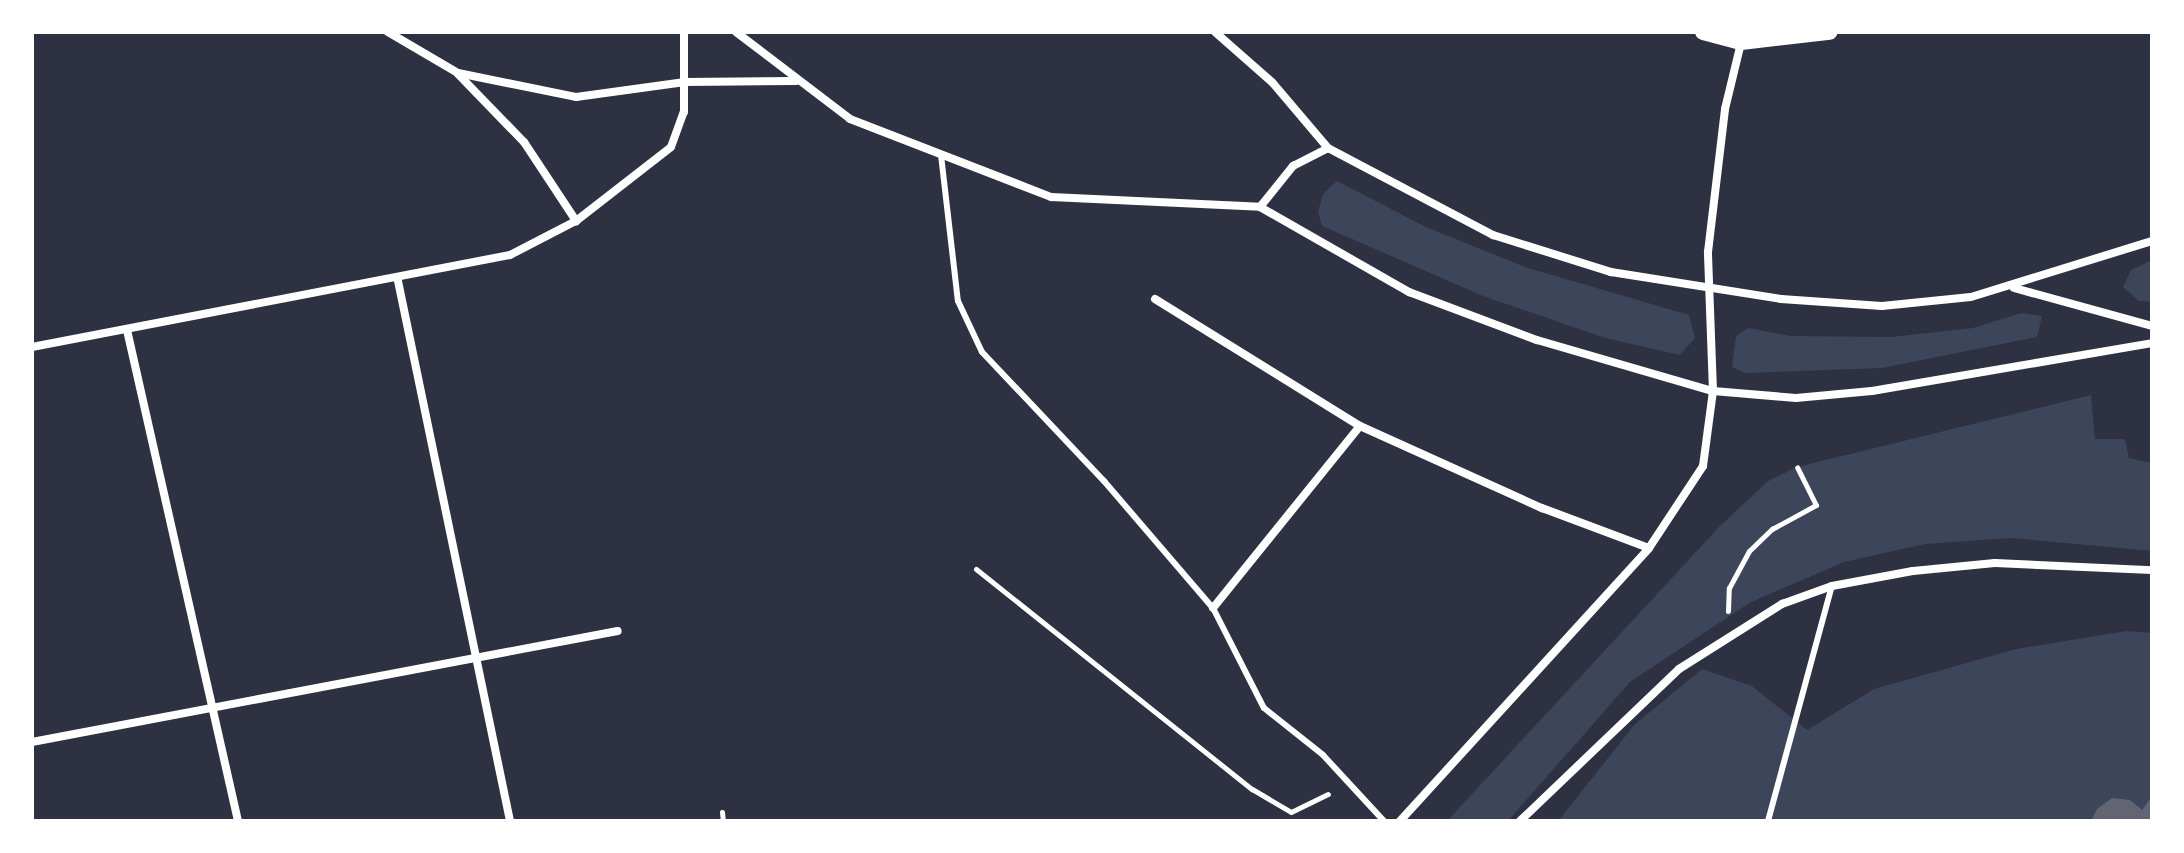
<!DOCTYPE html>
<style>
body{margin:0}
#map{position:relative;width:2184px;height:853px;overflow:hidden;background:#2d3142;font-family:"Titillium Web",sans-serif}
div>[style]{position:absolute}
.green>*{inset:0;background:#3c4559}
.building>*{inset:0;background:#626471}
.path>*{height:5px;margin:-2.5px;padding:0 2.5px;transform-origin:2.5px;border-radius:2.5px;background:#fff}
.service>*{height:6px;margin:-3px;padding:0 3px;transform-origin:3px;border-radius:3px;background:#fff}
.minor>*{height:8px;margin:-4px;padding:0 4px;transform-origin:4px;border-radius:4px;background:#fff}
.secondary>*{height:16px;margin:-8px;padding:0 8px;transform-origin:8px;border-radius:8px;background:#fff}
span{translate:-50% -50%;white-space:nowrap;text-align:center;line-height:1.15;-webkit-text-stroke:8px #fff;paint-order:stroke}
.frame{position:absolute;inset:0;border:34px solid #fff;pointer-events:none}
</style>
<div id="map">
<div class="green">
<div style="clip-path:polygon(1337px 181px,1426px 227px,1525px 267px,1689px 315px,1695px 338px,1680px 355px,1605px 338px,1483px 296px,1382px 252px,1322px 226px,1318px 212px,1323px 194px)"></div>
<div style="clip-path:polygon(2152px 260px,2152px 302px,2139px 301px,2123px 287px,2131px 270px)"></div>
<div style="clip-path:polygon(2021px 313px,2042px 316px,2037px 337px,1882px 368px,1745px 373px,1732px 367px,1736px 336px,1748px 328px,1791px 336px,1891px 337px,1973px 328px)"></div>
<div style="clip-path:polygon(2091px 395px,2095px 439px,2125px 439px,2129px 458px,2152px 463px,2152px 551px,2011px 538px,1925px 544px,1844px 562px,1751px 602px,1630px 682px,1508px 821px,1447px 821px,1719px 527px,1768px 481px,1797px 467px)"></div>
<div style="clip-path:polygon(2126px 631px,2152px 633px,2152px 821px,1558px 821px,1635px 724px,1702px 669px,1752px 686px,1807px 730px,1874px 689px,2016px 649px)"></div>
</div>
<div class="building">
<div style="clip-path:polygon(2152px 796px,2152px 821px,2091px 821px,2097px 809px,2112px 798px,2130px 800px,2142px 810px)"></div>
</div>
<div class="path">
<div style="left:976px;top:569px;width:353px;rotate:38.6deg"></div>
<div style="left:1252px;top:789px;width:45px;rotate:30.5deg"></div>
<div style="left:1291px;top:812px;width:41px;rotate:-25.9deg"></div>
<div style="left:1728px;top:611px;width:23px;rotate:-88deg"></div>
<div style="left:1729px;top:588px;width:42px;rotate:-61.6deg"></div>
<div style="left:1749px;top:551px;width:32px;rotate:-44deg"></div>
<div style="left:1772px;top:529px;width:50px;rotate:-28.6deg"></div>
<div style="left:1816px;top:505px;width:42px;rotate:-116.6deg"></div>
<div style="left:722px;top:812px;width:9px;rotate:84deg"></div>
</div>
<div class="service">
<div style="left:941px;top:155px;width:147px;rotate:83.4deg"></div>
<div style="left:958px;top:301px;width:56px;rotate:64.8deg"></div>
<div style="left:982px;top:352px;width:178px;rotate:46.6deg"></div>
<div style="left:1104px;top:481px;width:167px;rotate:49.4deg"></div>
<div style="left:1213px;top:608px;width:112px;rotate:63deg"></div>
<div style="left:1264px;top:708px;width:75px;rotate:38.5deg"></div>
<div style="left:1323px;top:755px;width:90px;rotate:47.3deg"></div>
<div style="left:1768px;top:821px;width:244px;rotate:-74.8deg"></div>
</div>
<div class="minor">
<div style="left:388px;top:32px;width:81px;rotate:30.4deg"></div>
<div style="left:458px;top:73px;width:120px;rotate:11.5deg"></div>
<div style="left:576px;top:97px;width:110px;rotate:-7.8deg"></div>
<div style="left:685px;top:82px;width:111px;rotate:-0.5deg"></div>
<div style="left:736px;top:32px;width:143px;rotate:37.3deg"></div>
<div style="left:850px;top:119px;width:216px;rotate:21.2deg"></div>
<div style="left:1051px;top:197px;width:209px;rotate:2.7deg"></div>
<div style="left:1260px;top:207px;width:172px;rotate:29.7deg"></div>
<div style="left:1409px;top:292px;width:137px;rotate:20.6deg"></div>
<div style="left:1537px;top:340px;width:183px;rotate:16.2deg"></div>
<div style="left:1713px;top:391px;width:83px;rotate:4.8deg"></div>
<div style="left:1796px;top:398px;width:76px;rotate:-5.3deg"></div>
<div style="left:1872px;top:391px;width:284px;rotate:-9.7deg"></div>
<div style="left:1215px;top:32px;width:76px;rotate:41.3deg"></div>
<div style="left:1272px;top:82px;width:87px;rotate:49.7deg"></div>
<div style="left:1328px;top:148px;width:187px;rotate:27.8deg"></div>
<div style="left:1493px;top:235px;width:124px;rotate:17.4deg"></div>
<div style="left:1611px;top:272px;width:172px;rotate:9deg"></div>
<div style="left:1781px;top:299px;width:101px;rotate:4deg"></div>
<div style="left:1882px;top:306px;width:89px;rotate:-5.8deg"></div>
<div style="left:1971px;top:297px;width:189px;rotate:-17.2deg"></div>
<div style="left:458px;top:74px;width:95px;rotate:45.9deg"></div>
<div style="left:524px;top:142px;width:95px;rotate:56.6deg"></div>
<div style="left:1260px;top:207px;width:53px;rotate:-51.2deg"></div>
<div style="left:1293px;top:166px;width:39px;rotate:-27deg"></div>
<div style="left:398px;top:281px;width:551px;rotate:78.28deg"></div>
<div style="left:2014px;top:288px;width:143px;rotate:15.4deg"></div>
<div style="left:1155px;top:299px;width:241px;rotate:31.8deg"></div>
<div style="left:1360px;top:426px;width:200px;rotate:24.3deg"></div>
<div style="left:1542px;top:508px;width:114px;rotate:20.5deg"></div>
<div style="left:127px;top:330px;width:503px;rotate:77.26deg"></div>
<div style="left:32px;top:347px;width:487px;rotate:-10.9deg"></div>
<div style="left:510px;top:255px;width:74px;rotate:-27.3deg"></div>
<div style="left:576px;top:221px;width:120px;rotate:-37.9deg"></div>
<div style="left:671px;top:147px;width:37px;rotate:-70deg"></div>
<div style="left:684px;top:112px;width:80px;rotate:-90deg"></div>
<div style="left:1213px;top:608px;width:234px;rotate:-51.1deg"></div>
<div style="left:32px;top:742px;width:596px;rotate:-10.73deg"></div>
<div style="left:1400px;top:821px;width:369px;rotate:-47.6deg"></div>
<div style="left:1649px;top:548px;width:98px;rotate:-56.6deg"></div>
<div style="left:1703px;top:466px;width:76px;rotate:-82.4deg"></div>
<div style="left:1713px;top:391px;width:139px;rotate:-92.1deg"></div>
<div style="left:1708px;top:252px;width:144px;rotate:-83.2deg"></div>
<div style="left:1725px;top:109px;width:68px;rotate:-76.4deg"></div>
<div style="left:1520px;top:821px;width:220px;rotate:-43.7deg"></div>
<div style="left:1679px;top:669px;width:122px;rotate:-32.3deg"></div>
<div style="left:1782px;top:604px;width:53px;rotate:-19.8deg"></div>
<div style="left:1832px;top:586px;width:82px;rotate:-10.5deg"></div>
<div style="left:1913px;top:571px;width:82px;rotate:-5.6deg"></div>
<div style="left:1995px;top:563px;width:157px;rotate:2.6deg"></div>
</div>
<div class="secondary">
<div style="left:1703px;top:32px;width:39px;rotate:15deg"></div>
<div style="left:1741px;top:42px;width:89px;rotate:-6.5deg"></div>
</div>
<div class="frame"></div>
</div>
